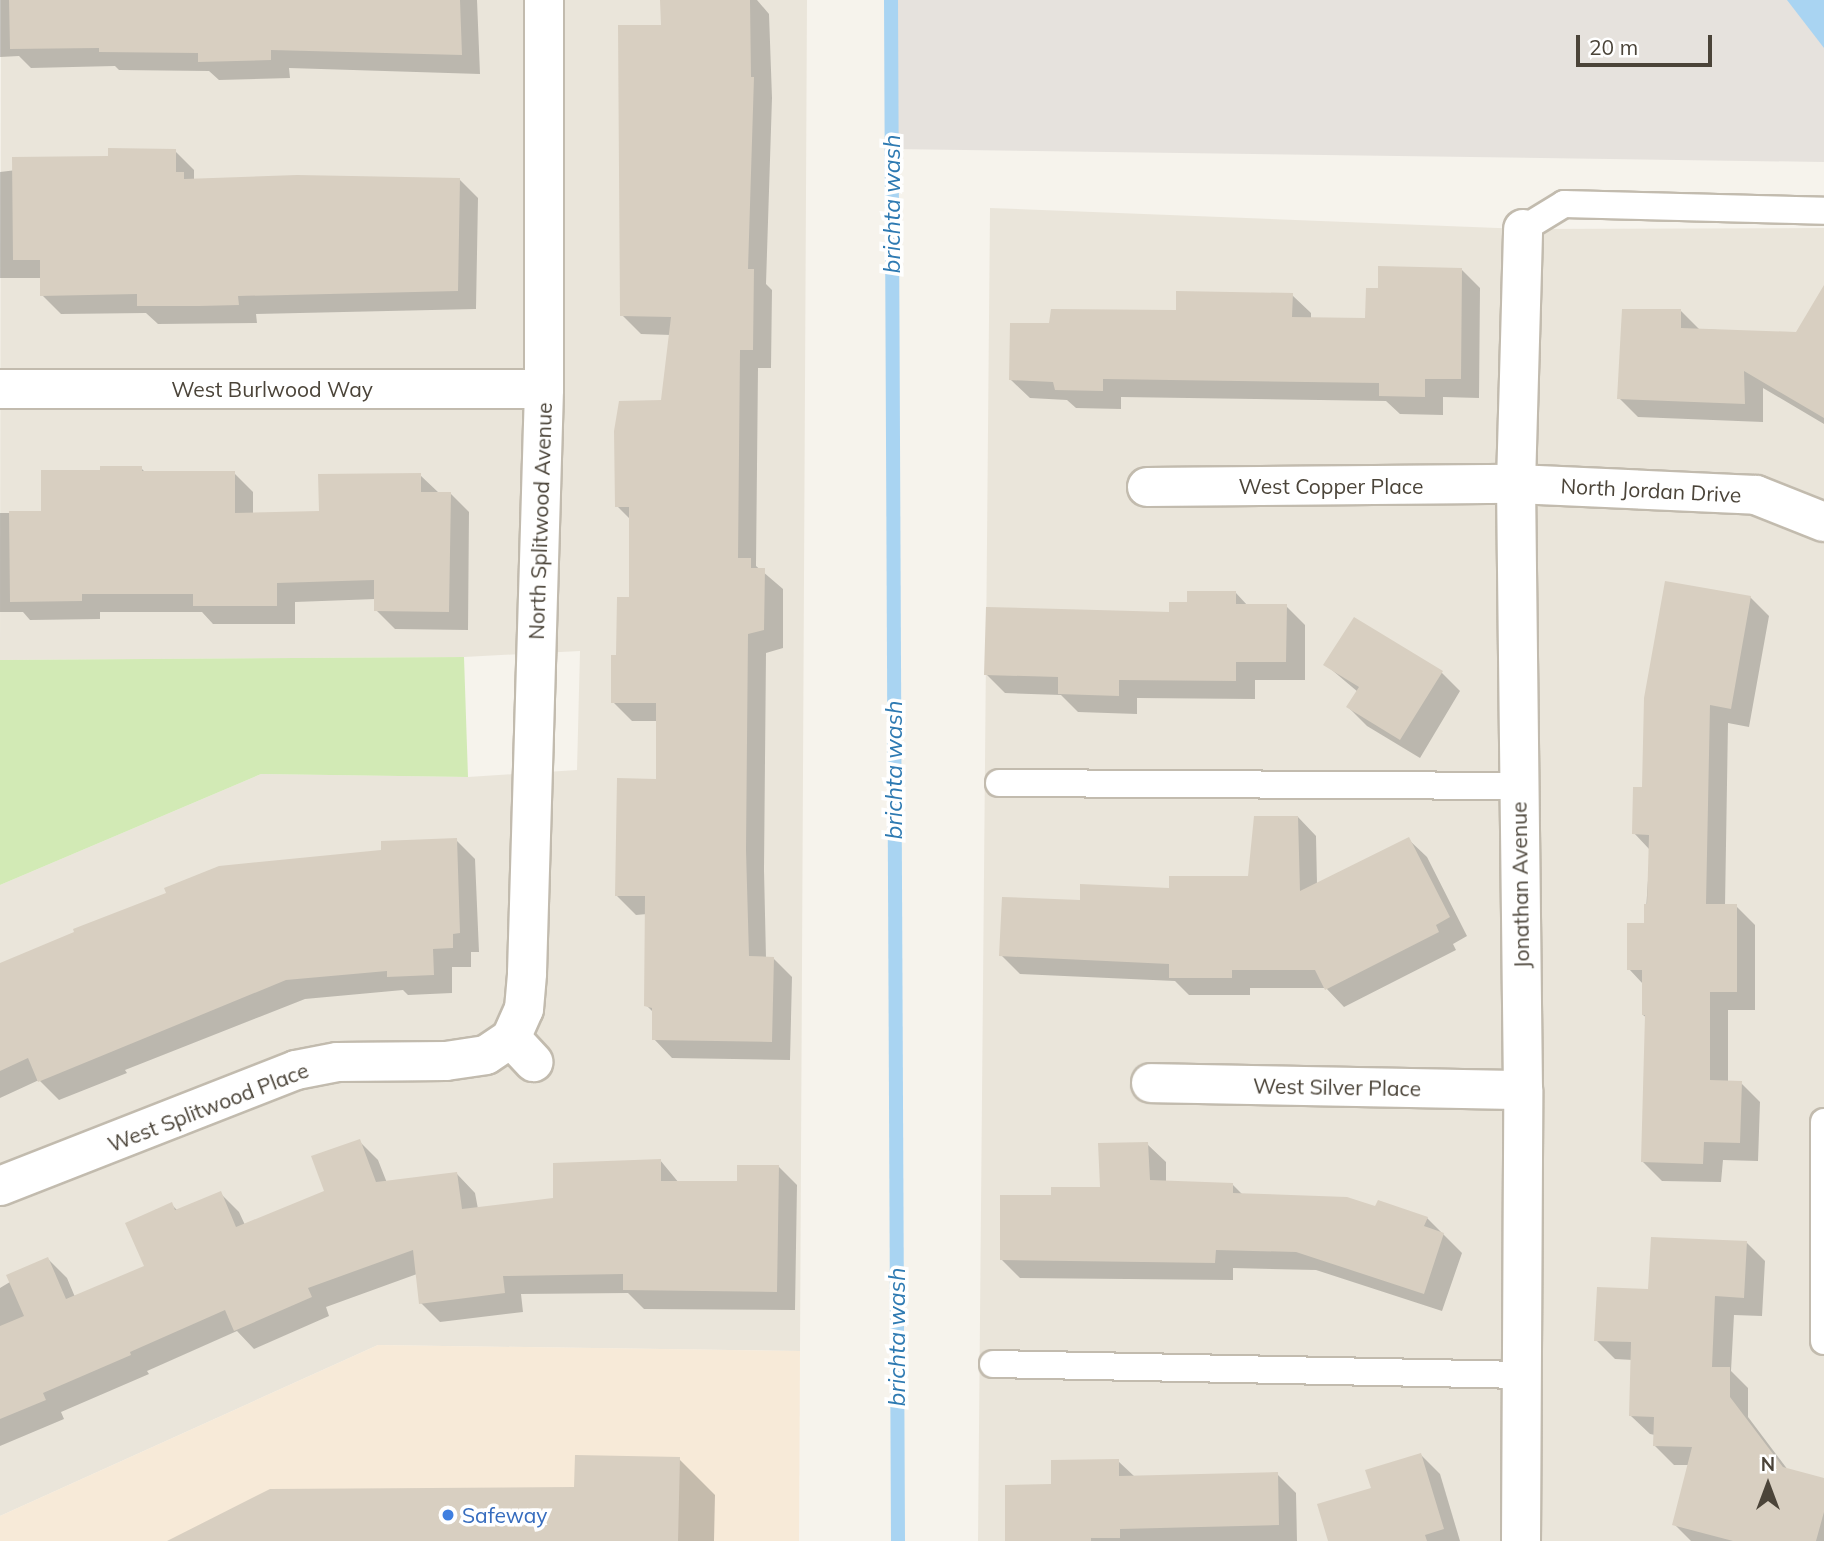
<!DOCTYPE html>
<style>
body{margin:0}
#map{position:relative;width:1824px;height:1541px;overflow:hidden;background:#f6f3ec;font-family:Mulish,sans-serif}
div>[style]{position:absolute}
.residential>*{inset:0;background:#eae5da}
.commercial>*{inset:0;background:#f7ead8}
.industrial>*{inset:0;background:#e6e2dd}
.green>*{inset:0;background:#d2eab5}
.water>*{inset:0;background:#a9d4f2}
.shadow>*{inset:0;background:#0003}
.stream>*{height:14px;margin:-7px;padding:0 7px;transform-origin:7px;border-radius:7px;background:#a9d4f2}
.building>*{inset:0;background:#d8cfc1}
.roads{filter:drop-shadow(2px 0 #c2bbae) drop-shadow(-2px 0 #c2bbae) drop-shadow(0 2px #c2bbae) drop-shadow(0 -2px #c2bbae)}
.service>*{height:26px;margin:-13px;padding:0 13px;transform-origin:13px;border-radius:13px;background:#fff}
.minor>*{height:38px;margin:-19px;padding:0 19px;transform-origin:19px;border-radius:19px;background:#fff}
.dots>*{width:19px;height:19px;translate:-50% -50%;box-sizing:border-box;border:4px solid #fff;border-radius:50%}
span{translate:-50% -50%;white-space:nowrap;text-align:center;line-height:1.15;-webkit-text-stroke:7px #fff;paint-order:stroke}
.street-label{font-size:21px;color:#4b4439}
.shop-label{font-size:21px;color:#366cbe}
.left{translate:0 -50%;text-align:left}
.water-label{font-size:23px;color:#2e7ab2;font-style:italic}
.north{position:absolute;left:1733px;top:1450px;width:70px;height:70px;-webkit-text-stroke:5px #fff;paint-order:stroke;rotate:0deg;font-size:19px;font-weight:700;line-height:28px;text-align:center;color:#4b4439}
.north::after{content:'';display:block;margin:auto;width:24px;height:32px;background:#4b4439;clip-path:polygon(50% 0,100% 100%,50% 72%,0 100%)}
.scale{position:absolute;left:1576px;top:35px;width:136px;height:32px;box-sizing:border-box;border:4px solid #4b4439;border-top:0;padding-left:9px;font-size:21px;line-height:24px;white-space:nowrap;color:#4b4439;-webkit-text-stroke:5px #fff;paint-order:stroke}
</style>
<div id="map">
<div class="residential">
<div style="clip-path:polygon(1px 0,807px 0,800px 1351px,378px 1345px,0 1516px,0 885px,261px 774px,468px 777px,577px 770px,580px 651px,464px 657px,0 660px)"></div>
<div style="clip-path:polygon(990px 208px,1523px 229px,1824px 228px,1824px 1541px,978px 1541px)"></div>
</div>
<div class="commercial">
<div style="clip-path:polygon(378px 1345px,800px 1351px,799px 1541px,0 1541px,0 1516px)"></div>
</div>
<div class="industrial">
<div style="clip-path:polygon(894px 0,1824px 0,1824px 162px,893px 149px)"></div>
</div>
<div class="green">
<div style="clip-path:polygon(464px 657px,468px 777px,261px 774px,0 885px,0 660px)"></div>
</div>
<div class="water">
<div style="clip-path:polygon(1787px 0,1824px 0,1824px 48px)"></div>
</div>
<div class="shadow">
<div style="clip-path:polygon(0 0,477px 0,480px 74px,289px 68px,290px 78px,219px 80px,209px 71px,119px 70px,115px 66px,31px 68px,19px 56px,0 57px)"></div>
<div style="clip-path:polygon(662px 0,757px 0,769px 14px,772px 98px,766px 284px,772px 290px,771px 368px,758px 368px,756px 566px,783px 589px,783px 648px,766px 653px,764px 870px,766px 958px,773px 958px,792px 977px,790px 1060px,672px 1058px,654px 1039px,654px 1013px,646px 1005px,647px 914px,636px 915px,617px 896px,658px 781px,658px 721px,632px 721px,613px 702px,618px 657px,631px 599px,631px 520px,617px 506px,663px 402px,671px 335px,641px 334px,622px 315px,663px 26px)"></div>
<div style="clip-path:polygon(175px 151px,194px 170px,194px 181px,459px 179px,478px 198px,476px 309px,256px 314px,257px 323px,158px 324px,146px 313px,61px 314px,42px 295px,42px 278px,0 278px,0 172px)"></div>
<div style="clip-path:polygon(1461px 269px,1480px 288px,1479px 398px,1443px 397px,1443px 415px,1400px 414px,1386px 401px,1121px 397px,1121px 409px,1076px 408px,1067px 400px,1030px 398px,1011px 380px,1051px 325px,1177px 312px,1292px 295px,1311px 313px,1311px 319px,1367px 320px,1380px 290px)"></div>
<div style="clip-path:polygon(1680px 310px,1699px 329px,1797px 334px,1824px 314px,1824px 424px,1763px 388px,1763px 422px,1638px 417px,1619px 398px)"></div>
<div style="clip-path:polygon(141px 468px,146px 473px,234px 473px,253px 492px,253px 514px,321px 513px,420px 475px,439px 493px,450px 493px,469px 512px,468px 630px,395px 629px,376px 610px,376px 599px,295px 602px,295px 624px,213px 624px,202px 612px,100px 612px,100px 619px,30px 620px,23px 612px,0 612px,0 513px,43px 513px,102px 472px)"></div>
<div style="clip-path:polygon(1236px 593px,1248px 606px,1286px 606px,1305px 625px,1305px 680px,1255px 680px,1255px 699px,1137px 698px,1137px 714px,1078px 712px,1061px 695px,1005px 693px,986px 674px,1171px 614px,1189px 603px)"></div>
<div style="clip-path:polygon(1750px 597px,1769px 616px,1749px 727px,1728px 723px,1725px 906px,1736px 906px,1755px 925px,1755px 1010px,1728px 1010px,1728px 1082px,1741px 1083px,1760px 1102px,1758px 1161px,1723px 1160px,1721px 1182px,1662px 1181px,1643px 1162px,1647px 1018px,1643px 1015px,1643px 984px,1629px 969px,1645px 925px,1650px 850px,1634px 833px,1643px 789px)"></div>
<div style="clip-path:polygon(1326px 665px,1441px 672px,1460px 691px,1420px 758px,1367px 726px,1348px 707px,1358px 692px)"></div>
<div style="clip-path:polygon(1298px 817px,1316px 836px,1317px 884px,1408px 839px,1427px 857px,1467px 936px,1453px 944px,1456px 950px,1344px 1007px,1326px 988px,1250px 988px,1250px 995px,1189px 995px,1175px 981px,1020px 974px,1001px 955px,1081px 902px,1250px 878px)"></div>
<div style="clip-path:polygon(456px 840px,475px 859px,479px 952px,471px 952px,471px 967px,452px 967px,452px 993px,408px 995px,403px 990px,305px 999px,125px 1070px,127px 1073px,59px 1100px,39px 1080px,0 1098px,0 964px,383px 852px)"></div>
<div style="clip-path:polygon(359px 1141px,378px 1160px,387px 1183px,457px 1174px,475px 1193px,478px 1209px,555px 1200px,660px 1160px,679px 1183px,739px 1183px,778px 1166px,797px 1185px,795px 1310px,644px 1309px,628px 1293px,521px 1294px,523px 1312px,440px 1322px,421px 1303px,417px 1274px,326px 1307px,329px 1316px,254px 1349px,237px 1331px,147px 1371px,149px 1374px,61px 1412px,64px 1419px,0 1446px,0 1288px,48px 1259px,67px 1278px,75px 1297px,147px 1267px,171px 1204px,178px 1211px,220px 1193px,239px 1212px,245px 1225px,326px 1192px)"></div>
<div style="clip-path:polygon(1147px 1144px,1166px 1162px,1166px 1182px,1232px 1184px,1243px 1195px,1376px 1208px,1427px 1218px,1462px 1253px,1442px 1311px,1316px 1270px,1233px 1268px,1233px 1280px,1020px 1278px,1002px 1260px,1053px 1197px,1102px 1189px)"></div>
<div style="clip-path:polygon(1746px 1242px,1765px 1261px,1762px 1316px,1734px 1315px,1731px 1371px,1748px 1388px,1748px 1417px,1788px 1470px,1824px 1480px,1824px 1541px,1691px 1541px,1674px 1524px,1690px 1465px,1674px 1465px,1655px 1446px,1655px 1435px,1650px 1434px,1631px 1416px,1633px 1360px,1615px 1359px,1596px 1340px,1650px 1291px)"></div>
<div style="clip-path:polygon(1421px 1455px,1440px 1474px,1460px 1541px,1330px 1541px,1373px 1489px)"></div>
<div style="clip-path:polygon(679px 1459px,715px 1495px,714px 1541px,170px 1541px,575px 1489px)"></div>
<div style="clip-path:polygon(1118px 1461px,1135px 1477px,1277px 1474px,1296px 1493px,1297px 1541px,1007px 1541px,1053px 1486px)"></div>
</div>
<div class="stream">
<div style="left:891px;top:0;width:1541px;rotate:89.74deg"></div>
</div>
<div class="building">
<div style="clip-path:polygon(9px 0,460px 0,462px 55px,271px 50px,271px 60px,198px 62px,198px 53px,99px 52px,99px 48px,10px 49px)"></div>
<div style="clip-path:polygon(660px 0,750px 0,751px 77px,754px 77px,748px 269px,754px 269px,753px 350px,740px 350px,738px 558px,751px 558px,751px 568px,765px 568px,764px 630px,748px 634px,746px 850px,749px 956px,774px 957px,772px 1042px,652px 1040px,652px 1008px,644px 1006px,645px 896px,615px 896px,617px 778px,656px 779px,656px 703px,611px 703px,611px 655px,616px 655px,617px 597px,629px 597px,629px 507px,615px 507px,614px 431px,619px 401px,661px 400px,671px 317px,620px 316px,618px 25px,661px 25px)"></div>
<div style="clip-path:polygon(108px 148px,176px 149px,176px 172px,184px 172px,184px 179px,297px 175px,460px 178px,458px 291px,238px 296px,239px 305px,199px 306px,137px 306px,137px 294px,40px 296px,40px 260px,13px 260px,12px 157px,108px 156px)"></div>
<div style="clip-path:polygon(1378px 266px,1462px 268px,1461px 379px,1425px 379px,1425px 397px,1379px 396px,1379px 383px,1103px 379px,1103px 391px,1055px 390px,1053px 382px,1009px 380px,1010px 323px,1049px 323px,1051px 309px,1176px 310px,1176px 291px,1293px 293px,1292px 317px,1365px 318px,1366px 288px,1378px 288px)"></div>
<div style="clip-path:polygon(1824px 285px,1824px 418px,1744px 371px,1745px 404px,1617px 399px,1622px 309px,1681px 309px,1681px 328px,1796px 332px)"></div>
<div style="clip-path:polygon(100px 466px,142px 466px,142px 471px,235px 471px,235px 513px,319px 511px,318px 474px,421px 473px,421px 492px,451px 492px,449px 612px,374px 611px,374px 580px,277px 583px,277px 606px,193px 606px,193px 594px,82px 594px,82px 601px,10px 602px,9px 511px,41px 511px,41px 470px,100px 470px)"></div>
<div style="clip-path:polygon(1665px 581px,1751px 596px,1731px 709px,1710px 705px,1706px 904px,1737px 904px,1737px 992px,1710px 992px,1710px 1080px,1742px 1081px,1740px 1143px,1704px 1142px,1703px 1164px,1641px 1162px,1645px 1015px,1642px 1015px,1642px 970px,1627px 970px,1627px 923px,1644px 923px,1644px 904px,1647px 904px,1649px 835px,1632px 834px,1633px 787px,1642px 787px,1644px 698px)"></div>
<div style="clip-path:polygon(1187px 591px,1236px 591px,1236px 604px,1287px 604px,1286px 662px,1236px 662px,1236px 681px,1119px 680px,1119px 696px,1058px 694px,1058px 677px,984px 675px,986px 607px,1169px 612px,1169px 602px,1187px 602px)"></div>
<div style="clip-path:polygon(1354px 617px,1443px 671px,1400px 740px,1346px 707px,1359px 687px,1323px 665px)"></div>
<div style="clip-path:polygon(1254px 816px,1298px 816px,1300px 891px,1409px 837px,1450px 917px,1436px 925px,1439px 932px,1325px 990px,1315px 970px,1232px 970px,1232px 978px,1169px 978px,1169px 964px,999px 956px,1002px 897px,1080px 900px,1080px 884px,1169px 888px,1169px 876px,1248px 876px)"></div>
<div style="clip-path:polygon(457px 838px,460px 933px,453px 934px,453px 948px,433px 949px,434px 975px,387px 977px,387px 971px,286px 980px,38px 1082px,28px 1058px,0 1071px,0 963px,74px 932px,73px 929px,166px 893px,164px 888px,219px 866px,381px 850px,381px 841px)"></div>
<div style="clip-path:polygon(360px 1139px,376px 1182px,457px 1172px,462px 1209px,553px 1198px,553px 1163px,661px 1159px,661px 1181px,737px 1181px,737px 1165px,779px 1165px,777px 1292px,623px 1290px,623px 1274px,503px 1276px,505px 1293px,419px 1304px,413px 1250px,308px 1288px,312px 1297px,234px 1331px,225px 1310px,130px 1352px,131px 1355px,43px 1393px,46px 1400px,0 1419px,0 1326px,24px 1316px,6px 1275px,48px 1257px,66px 1299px,144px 1266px,125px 1223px,172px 1202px,175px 1210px,221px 1191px,236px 1227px,324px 1191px,311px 1156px)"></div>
<div style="clip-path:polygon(1148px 1142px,1150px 1180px,1233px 1183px,1233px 1193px,1347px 1197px,1375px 1206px,1378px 1200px,1428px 1217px,1424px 1226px,1444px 1233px,1424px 1294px,1296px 1252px,1216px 1250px,1215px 1263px,1000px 1260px,1000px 1195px,1051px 1195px,1051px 1187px,1100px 1187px,1098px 1143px)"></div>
<div style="clip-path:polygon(1651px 1237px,1747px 1241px,1744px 1298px,1715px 1296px,1712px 1367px,1730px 1367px,1730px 1397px,1783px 1467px,1824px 1478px,1824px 1512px,1816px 1541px,1733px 1541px,1672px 1525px,1692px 1447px,1653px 1446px,1654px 1417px,1629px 1416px,1631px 1342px,1594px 1341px,1597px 1287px,1648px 1289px)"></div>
<div style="clip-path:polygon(1421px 1453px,1444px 1529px,1425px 1535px,1427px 1541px,1328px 1541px,1317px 1504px,1371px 1488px,1365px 1470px)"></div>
<div style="clip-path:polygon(575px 1455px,680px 1457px,678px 1541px,167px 1541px,270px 1489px,574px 1487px)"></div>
<div style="clip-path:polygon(1119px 1459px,1119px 1476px,1278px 1472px,1279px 1525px,1120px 1529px,1120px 1538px,1091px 1538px,1091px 1541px,1005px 1541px,1005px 1485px,1051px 1484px,1051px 1460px)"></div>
</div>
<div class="roads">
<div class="service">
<div style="left:1523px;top:229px;width:48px;rotate:-31.4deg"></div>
<div style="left:1564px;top:204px;width:260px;rotate:1.5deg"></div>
<div style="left:999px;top:783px;width:520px;rotate:0.33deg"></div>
<div style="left:1824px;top:1122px;width:219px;rotate:90deg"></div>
<div style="left:993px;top:1364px;width:528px;rotate:1.19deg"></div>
</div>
<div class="minor">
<div style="left:0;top:389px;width:544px"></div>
<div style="left:1147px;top:487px;width:369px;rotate:-0.5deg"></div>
<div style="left:1516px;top:484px;width:240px;rotate:2.6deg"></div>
<div style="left:1756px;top:495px;width:73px;rotate:21.7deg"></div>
<div style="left:511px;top:1038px;width:32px;rotate:-66deg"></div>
<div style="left:524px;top:1009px;width:36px;rotate:-85deg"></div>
<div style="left:527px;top:973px;width:584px;rotate:-88.33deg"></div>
<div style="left:544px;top:389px;width:389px;rotate:-90deg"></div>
<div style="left:1151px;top:1083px;width:372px;rotate:1.1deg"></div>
<div style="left:0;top:1186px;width:318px;rotate:-21.4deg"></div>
<div style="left:296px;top:1070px;width:42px;rotate:-11deg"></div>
<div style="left:337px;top:1062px;width:109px;rotate:-0.5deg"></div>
<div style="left:446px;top:1061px;width:40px;rotate:-8.5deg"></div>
<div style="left:486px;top:1055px;width:30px;rotate:-34deg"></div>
<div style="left:511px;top:1038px;width:33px;rotate:47deg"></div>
<div style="left:1521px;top:1541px;width:451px;rotate:-89.7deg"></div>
<div style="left:1523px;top:1090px;width:606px;rotate:-90.66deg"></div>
<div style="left:1516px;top:484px;width:255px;rotate:-88.4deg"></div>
</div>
</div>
<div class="dots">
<div style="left:448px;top:1515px;background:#3f7fe0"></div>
</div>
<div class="street-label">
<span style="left:272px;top:389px">West Burlwood Way</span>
<span style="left:1331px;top:486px">West Copper Place</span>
<span style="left:1651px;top:490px;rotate:3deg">North Jordan Drive</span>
<span style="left:540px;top:521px;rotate:-88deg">North Splitwood Avenue</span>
<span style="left:1520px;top:885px;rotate:-91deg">Jonathan Avenue</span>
<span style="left:1337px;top:1087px;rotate:1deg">West Silver Place</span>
<span style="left:208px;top:1107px;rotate:-21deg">West Splitwood Place</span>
</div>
<div class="shop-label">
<span class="left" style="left:462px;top:1515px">Safeway</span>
</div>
<div class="water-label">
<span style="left:892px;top:204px;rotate:-90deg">brichta wash</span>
<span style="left:894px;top:770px;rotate:-90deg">brichta wash</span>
<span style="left:897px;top:1337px;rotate:-90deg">brichta wash</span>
</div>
<div class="north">N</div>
<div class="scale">20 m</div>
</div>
